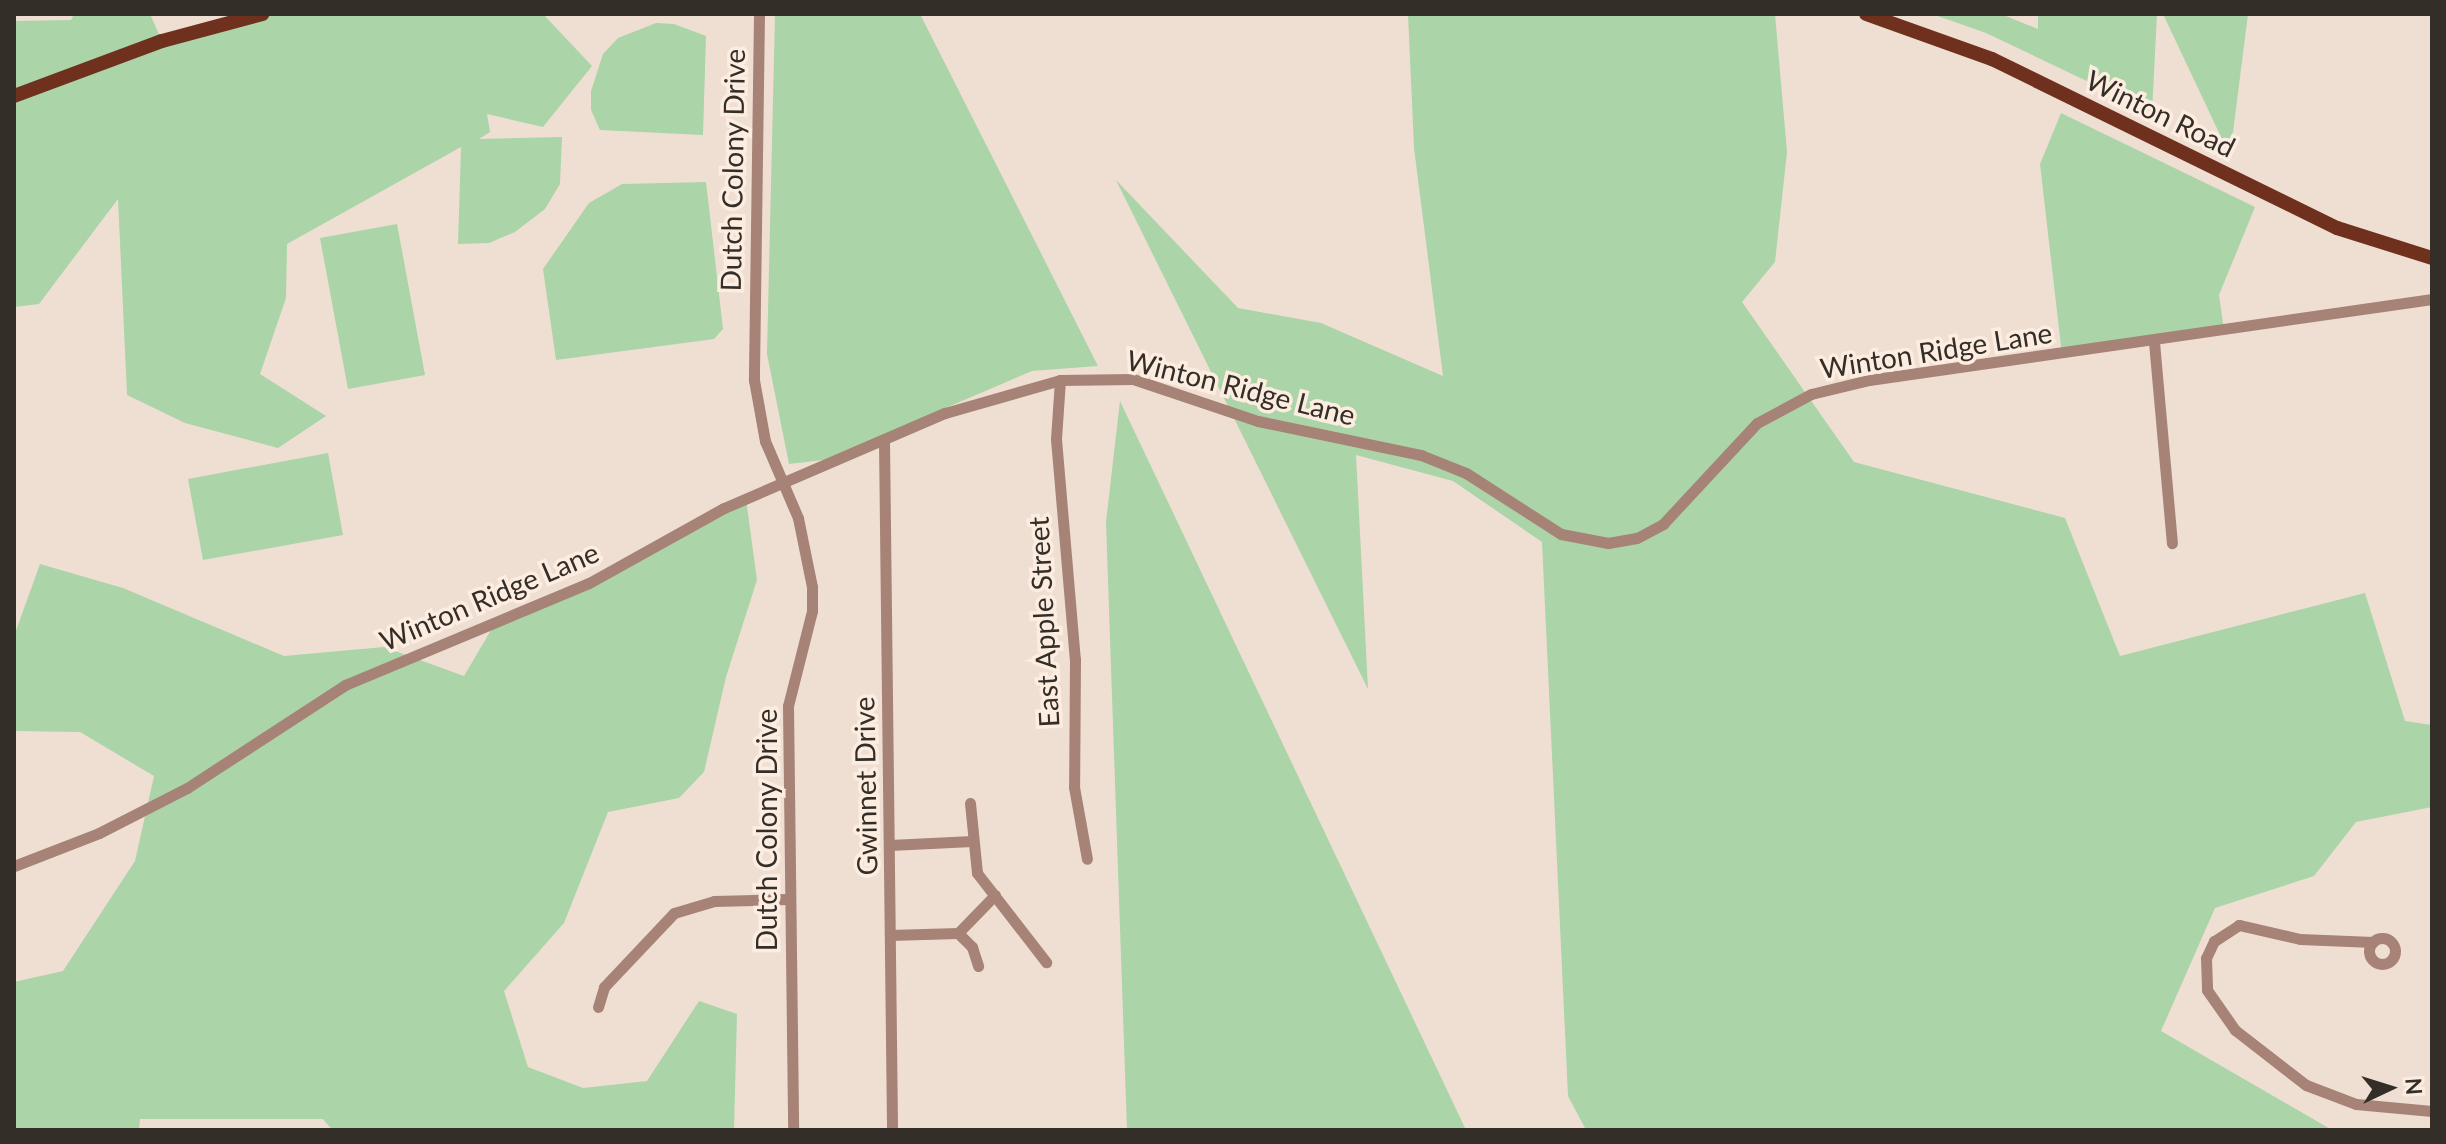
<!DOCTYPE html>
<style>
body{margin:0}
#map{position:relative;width:2446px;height:1144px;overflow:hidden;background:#efdfd3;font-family:Lato,sans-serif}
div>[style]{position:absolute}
.green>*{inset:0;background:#abd4a8}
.minor>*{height:11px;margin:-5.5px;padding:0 5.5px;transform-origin:5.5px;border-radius:5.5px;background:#a78276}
.minor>.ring{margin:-5.5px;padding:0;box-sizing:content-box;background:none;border:11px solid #a78276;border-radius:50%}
.major>*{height:14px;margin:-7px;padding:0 7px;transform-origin:7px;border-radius:7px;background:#6f311e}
span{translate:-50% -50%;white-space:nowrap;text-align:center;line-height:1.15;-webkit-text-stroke:7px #fdede0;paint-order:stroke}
.street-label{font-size:28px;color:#342e29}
.frame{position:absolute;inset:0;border:16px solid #342e29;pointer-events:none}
.north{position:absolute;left:2350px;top:1048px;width:80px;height:80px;-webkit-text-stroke:6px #fdede0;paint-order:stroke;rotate:86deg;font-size:22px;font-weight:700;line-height:32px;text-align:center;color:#342e29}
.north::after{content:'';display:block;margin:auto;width:28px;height:36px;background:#342e29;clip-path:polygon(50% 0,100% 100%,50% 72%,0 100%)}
</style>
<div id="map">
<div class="green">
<div style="clip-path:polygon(74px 14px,150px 14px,162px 41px,262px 14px,543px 14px,592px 66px,543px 127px,487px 114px,490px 132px,479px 139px,562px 137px,560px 184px,545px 209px,515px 232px,489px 243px,458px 244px,461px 147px,287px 244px,286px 298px,260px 374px,326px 416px,278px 448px,185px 423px,127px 395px,118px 199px,39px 304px,14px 307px,14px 21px,71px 20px)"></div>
<div style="clip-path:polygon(775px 14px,920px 14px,1098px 366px,1032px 371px,824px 460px,789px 464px,767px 354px)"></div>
<div style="clip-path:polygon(1408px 14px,1775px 14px,1787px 152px,1775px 262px,1742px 302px,1854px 462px,2065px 518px,2120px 656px,2365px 593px,2405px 721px,2432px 725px,2432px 807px,2356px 822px,2314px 876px,2215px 908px,2161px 1031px,2332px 1130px,1586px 1130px,1568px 1096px,1542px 542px,1453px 481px,1356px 455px,1368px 689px,1116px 180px,1238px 308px,1321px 323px,1443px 376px,1414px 148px)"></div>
<div style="clip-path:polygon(1932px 14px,2001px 14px,2038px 29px,2038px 14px,2157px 14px,2152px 112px,1986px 33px)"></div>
<div style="clip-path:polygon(2163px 14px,2248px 14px,2230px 156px)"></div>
<div style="clip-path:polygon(656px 23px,674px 24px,706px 36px,703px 135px,600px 130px,591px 110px,591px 91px,603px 54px,618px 38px)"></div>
<div style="clip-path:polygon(2061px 113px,2255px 207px,2219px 295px,2224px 330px,2062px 355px,2040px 164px)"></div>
<div style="clip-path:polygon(706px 182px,723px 329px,714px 339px,556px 360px,543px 269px,589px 203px,622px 184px)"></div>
<div style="clip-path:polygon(397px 224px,425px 375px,348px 389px,320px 238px)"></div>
<div style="clip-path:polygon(1120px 401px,1466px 1130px,1127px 1130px,1106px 522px)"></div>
<div style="clip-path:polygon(328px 453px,343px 535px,203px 560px,188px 479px)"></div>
<div style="clip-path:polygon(746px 499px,757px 580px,726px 677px,704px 772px,679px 798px,608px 812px,564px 923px,504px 991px,528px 1067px,583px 1088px,647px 1081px,699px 1001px,737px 1014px,734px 1130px,332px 1130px,323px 1119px,140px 1119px,139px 1130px,14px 1130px,14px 982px,63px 971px,135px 861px,154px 776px,80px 732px,14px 731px,14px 636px,40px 564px,123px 588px,284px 656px,384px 647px,464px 676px,497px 620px,589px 583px)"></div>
</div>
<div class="minor">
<div style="left:759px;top:14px;width:366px;rotate:90.8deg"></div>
<div style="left:754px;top:380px;width:62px;rotate:79.8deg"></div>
<div style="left:765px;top:441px;width:84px;rotate:66.8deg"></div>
<div style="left:798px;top:518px;width:70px;rotate:78.5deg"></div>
<div style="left:812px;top:587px;width:24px;rotate:90deg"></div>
<div style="left:812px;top:611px;width:98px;rotate:104.2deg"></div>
<div style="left:788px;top:706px;width:424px;rotate:89.3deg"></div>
<div style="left:2154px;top:342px;width:202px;rotate:84.9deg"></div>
<div style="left:1060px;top:380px;width:59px;rotate:93.9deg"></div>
<div style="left:1056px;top:439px;width:221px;rotate:85.1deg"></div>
<div style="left:1075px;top:659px;width:128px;rotate:90.4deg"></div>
<div style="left:1074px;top:787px;width:73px;rotate:79.8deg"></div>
<div style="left:884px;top:441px;width:689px;rotate:89.33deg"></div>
<div style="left:970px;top:803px;width:70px;rotate:84.3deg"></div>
<div style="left:977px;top:873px;width:113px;rotate:52.2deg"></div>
<div style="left:890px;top:845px;width:82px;rotate:-2.8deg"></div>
<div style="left:14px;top:866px;width:91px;rotate:-21.2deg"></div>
<div style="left:99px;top:833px;width:99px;rotate:-27.1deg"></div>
<div style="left:187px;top:788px;width:189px;rotate:-33.1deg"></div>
<div style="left:345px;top:685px;width:264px;rotate:-22.7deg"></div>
<div style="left:589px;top:583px;width:154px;rotate:-29.1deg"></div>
<div style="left:724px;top:508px;width:241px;rotate:-23.3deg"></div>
<div style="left:945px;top:413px;width:120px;rotate:-16deg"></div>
<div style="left:1060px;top:380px;width:73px;rotate:-0.8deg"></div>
<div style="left:1133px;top:379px;width:132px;rotate:18.6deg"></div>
<div style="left:1258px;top:421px;width:167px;rotate:11.8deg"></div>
<div style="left:1421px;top:455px;width:48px;rotate:21.8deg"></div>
<div style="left:1466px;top:473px;width:113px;rotate:32.7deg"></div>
<div style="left:1561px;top:534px;width:48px;rotate:10.8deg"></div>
<div style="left:1608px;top:543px;width:29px;rotate:-10deg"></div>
<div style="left:1637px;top:538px;width:30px;rotate:-28deg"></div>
<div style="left:1663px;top:524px;width:138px;rotate:-47.1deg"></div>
<div style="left:1757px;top:423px;width:61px;rotate:-28.2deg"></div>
<div style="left:1811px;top:394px;width:60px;rotate:-13.6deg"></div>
<div style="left:1869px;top:380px;width:569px;rotate:-8.19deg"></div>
<div style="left:958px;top:933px;width:53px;rotate:-45.8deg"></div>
<div style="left:890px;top:935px;width:68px;rotate:-1.7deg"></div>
<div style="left:958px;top:933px;width:20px;rotate:45deg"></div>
<div style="left:972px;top:947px;width:20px;rotate:72deg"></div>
<div class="ring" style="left:2369px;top:938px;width:15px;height:15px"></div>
<div style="left:2373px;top:942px;width:73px;rotate:-177.6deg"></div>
<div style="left:2300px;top:939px;width:63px;rotate:-167.1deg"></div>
<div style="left:2239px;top:925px;width:30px;rotate:147deg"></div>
<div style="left:2214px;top:941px;width:19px;rotate:115deg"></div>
<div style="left:2206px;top:958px;width:32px;rotate:88deg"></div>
<div style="left:2207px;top:990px;width:49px;rotate:55deg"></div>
<div style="left:2235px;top:1030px;width:90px;rotate:37.8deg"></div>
<div style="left:2306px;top:1085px;width:53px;rotate:20.8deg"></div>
<div style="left:2356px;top:1104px;width:76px;rotate:5.3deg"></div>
<div style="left:598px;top:1007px;width:21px;rotate:-73deg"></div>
<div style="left:604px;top:987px;width:102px;rotate:-46.6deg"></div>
<div style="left:674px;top:913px;width:42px;rotate:-16.7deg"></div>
<div style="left:714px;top:901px;width:74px;rotate:-1.5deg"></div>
</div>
<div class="major">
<div style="left:1866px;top:14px;width:134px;rotate:19.7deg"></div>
<div style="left:1992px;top:59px;width:384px;rotate:26.1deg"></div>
<div style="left:2337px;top:228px;width:100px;rotate:17.5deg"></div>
<div style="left:14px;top:96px;width:158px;rotate:-20.4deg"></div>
<div style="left:162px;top:41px;width:104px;rotate:-15.1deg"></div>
</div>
<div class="street-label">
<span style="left:2161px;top:113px;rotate:26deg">Winton Road</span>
<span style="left:732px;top:170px;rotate:-89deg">Dutch Colony Drive</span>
<span style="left:1936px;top:350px;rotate:-9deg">Winton Ridge Lane</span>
<span style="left:1241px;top:387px;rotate:14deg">Winton Ridge Lane</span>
<span style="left:489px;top:596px;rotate:-23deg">Winton Ridge Lane</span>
<span style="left:1043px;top:622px;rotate:-93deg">East Apple Street</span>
<span style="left:865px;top:786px;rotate:-91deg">Gwinnet Drive</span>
<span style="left:766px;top:830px;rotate:-90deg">Dutch Colony Drive</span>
</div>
<div class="frame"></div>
<div class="north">N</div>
</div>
